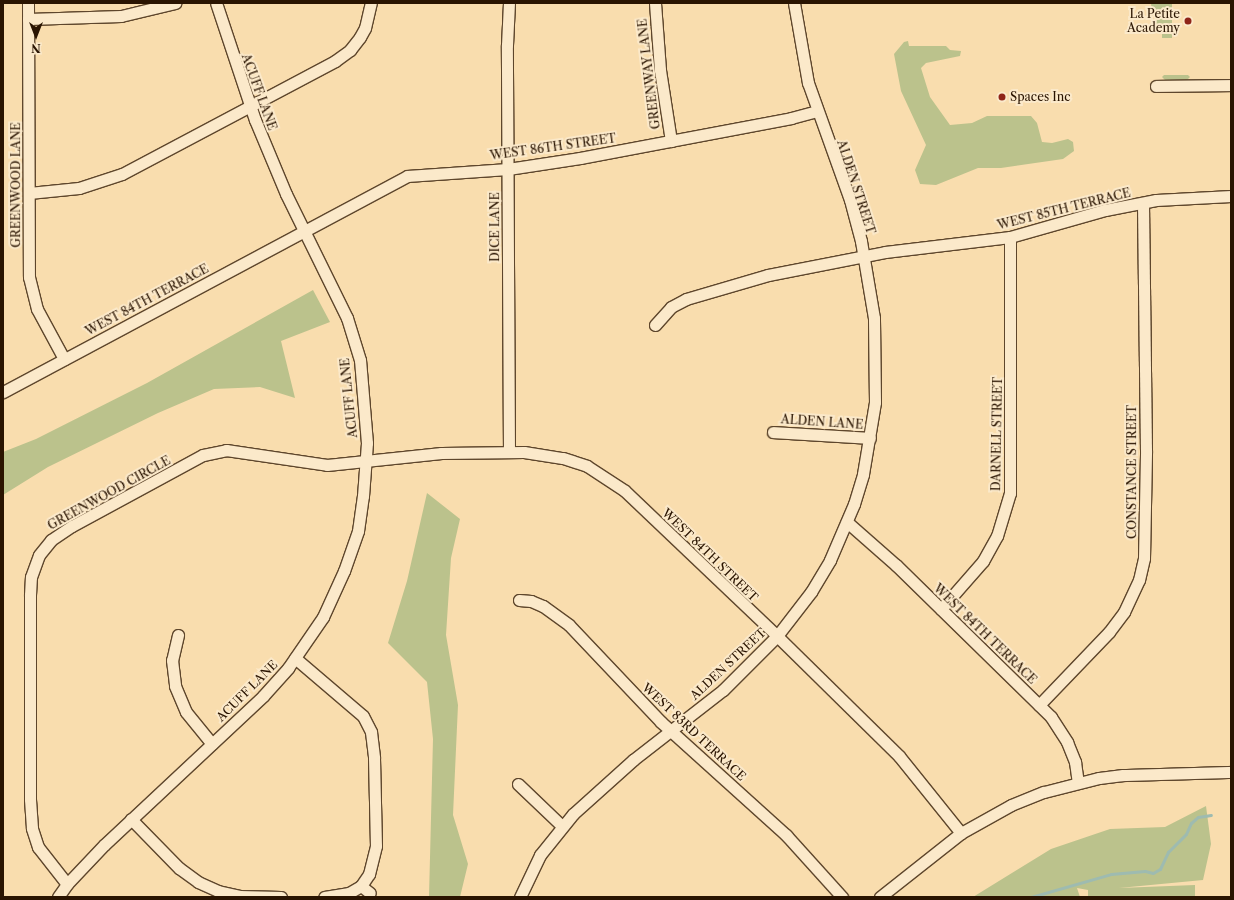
<!DOCTYPE html>
<style>
body{margin:0}
#map{position:relative;width:1234px;height:900px;overflow:hidden;background:#f9ddae;font-family:"Libre Caslon Text",serif}
div>[style]{position:absolute}
.green>*{inset:0;background:#bbc28c}
.stream>*{height:3px;margin:-1.5px;padding:0 1.5px;transform-origin:1.5px;border-radius:1.5px;background:#9ebbb0}
.roads{filter:drop-shadow(1px 0 #5e462c) drop-shadow(-1px 0 #5e462c) drop-shadow(0 1px #5e462c) drop-shadow(0 -1px #5e462c)}
.minor>*{height:11px;margin:-5.5px;padding:0 5.5px;transform-origin:5.5px;border-radius:5.5px;background:#fbe9ca}
.dots>*{width:11px;height:11px;translate:-50% -50%;box-sizing:border-box;border:2px solid #fbe9ca;border-radius:50%}
span{translate:-50% -50%;white-space:nowrap;text-align:center;line-height:1.15;-webkit-text-stroke:4px #fbe9ca;paint-order:stroke}
.poi-label{font-size:12px;color:#2a1401}
.right{translate:-100% -50%;text-align:right}
.left{translate:0 -50%;text-align:left}
.street-label{font-size:12px;color:#2a1401}
.frame{position:absolute;inset:0;border:4px solid #2a1401;pointer-events:none}
.north{position:absolute;left:16px;top:16px;width:40px;height:40px;-webkit-text-stroke:3px #fbe9ca;paint-order:stroke;rotate:180deg;font-size:11px;font-weight:700;line-height:16px;text-align:center;color:#2a1401}
.north::after{content:'';display:block;margin:auto;width:14px;height:18px;background:#2a1401;clip-path:polygon(50% 0,100% 100%,50% 72%,0 100%)}
</style>
<div id="map">
<div class="green">
<div style="clip-path:polygon(1151px 3px,1207px 3px,1172px 3px,1172px 38px,1162px 38px,1162px 29px,1156px 29px,1156px 15px,1152px 15px)"></div>
<div style="clip-path:polygon(908px 41px,909px 46px,946px 46px,950px 50px,961px 51px,960px 56px,926px 63px,921px 68px,930px 97px,950px 125px,972px 123px,987px 116px,1031px 116px,1037px 123px,1042px 142px,1052px 143px,1068px 139px,1073px 142px,1074px 151px,1063px 159px,1001px 168px,978px 168px,936px 185px,920px 184px,915px 170px,926px 145px,901px 91px,894px 54px,904px 42px)"></div>
<div style="clip-path:polygon(1164px 75px,1188px 75px,1190px 77px,1187px 80px,1165px 80px,1162px 77px)"></div>
<div style="clip-path:polygon(313px 290px,330px 322px,281px 341px,295px 398px,260px 387px,214px 389px,158px 413px,48px 467px,3px 495px,3px 452px,36px 439px,147px 383px)"></div>
<div style="clip-path:polygon(427px 493px,460px 519px,451px 558px,446px 635px,458px 705px,453px 815px,468px 864px,460px 897px,429px 897px,433px 739px,427px 682px,388px 643px,407px 581px)"></div>
<div style="clip-path:polygon(1206px 806px,1211px 844px,1203px 880px,1119px 888px,1195px 885px,1195px 897px,1088px 897px,1088px 890px,1077px 888px,1080px 897px,973px 897px,1051px 849px,1110px 829px,1165px 827px)"></div>
</div>
<div class="stream">
<div style="left:1031px;top:897px;width:83px;rotate:-16deg"></div>
<div style="left:1111px;top:874px;width:34px;rotate:-5deg"></div>
<div style="left:1145px;top:871px;width:8px;rotate:14deg"></div>
<div style="left:1153px;top:873px;width:8px;rotate:-30deg"></div>
<div style="left:1160px;top:869px;width:19px;rotate:-65deg"></div>
<div style="left:1168px;top:852px;width:25px;rotate:-45deg"></div>
<div style="left:1186px;top:834px;width:12px;rotate:-66deg"></div>
<div style="left:1191px;top:823px;width:9px;rotate:-41deg"></div>
<div style="left:1198px;top:817px;width:13px;rotate:-9deg"></div>
</div>
<div class="roads">
<div class="minor">
<div style="left:28px;top:3px;width:274px;rotate:89.8deg"></div>
<div style="left:29px;top:277px;width:33px;rotate:76deg"></div>
<div style="left:37px;top:309px;width:57px;rotate:61.6deg"></div>
<div style="left:655px;top:3px;width:67px;rotate:85.7deg"></div>
<div style="left:660px;top:70px;width:72px;rotate:81.2deg"></div>
<div style="left:28px;top:19px;width:93px;rotate:-1.8deg"></div>
<div style="left:121px;top:16px;width:56px;rotate:-13.5deg"></div>
<div style="left:1156px;top:86px;width:75px;rotate:-0.8deg"></div>
<div style="left:29px;top:193px;width:50px;rotate:-5.7deg"></div>
<div style="left:79px;top:188px;width:45px;rotate:-18deg"></div>
<div style="left:122px;top:174px;width:241px;rotate:-27.9deg"></div>
<div style="left:335px;top:61px;width:19px;rotate:-36deg"></div>
<div style="left:350px;top:50px;width:16px;rotate:-52deg"></div>
<div style="left:360px;top:37px;width:10px;rotate:-61deg"></div>
<div style="left:365px;top:28px;width:26px;rotate:-77deg"></div>
<div style="left:655px;top:325px;width:24px;rotate:-48deg"></div>
<div style="left:671px;top:307px;width:17px;rotate:-28deg"></div>
<div style="left:686px;top:299px;width:85px;rotate:-16.3deg"></div>
<div style="left:768px;top:275px;width:119px;rotate:-11.1deg"></div>
<div style="left:885px;top:252px;width:126px;rotate:-6.8deg"></div>
<div style="left:1010px;top:237px;width:99px;rotate:-15.9deg"></div>
<div style="left:1105px;top:210px;width:52px;rotate:-11.1deg"></div>
<div style="left:1156px;top:200px;width:75px;rotate:-3.1deg"></div>
<div style="left:3px;top:392px;width:458px;rotate:-28.1deg"></div>
<div style="left:407px;top:176px;width:101px;rotate:-4deg"></div>
<div style="left:508px;top:169px;width:73px;rotate:-8.7deg"></div>
<div style="left:580px;top:158px;width:215px;rotate:-10.7deg"></div>
<div style="left:791px;top:118px;width:27px;rotate:-15deg"></div>
<div style="left:773px;top:432px;width:97px;rotate:3.5deg"></div>
<div style="left:509px;top:452px;width:407px;rotate:-90.3deg"></div>
<div style="left:507px;top:45px;width:42px;rotate:-87.3deg"></div>
<div style="left:847px;top:522px;width:65px;rotate:41.3deg"></div>
<div style="left:896px;top:565px;width:217px;rotate:44.4deg"></div>
<div style="left:1051px;top:717px;width:30px;rotate:57deg"></div>
<div style="left:1067px;top:742px;width:22px;rotate:68deg"></div>
<div style="left:1075px;top:762px;width:21px;rotate:82deg"></div>
<div style="left:519px;top:600px;width:12px;rotate:5deg"></div>
<div style="left:531px;top:601px;width:13px;rotate:23deg"></div>
<div style="left:543px;top:606px;width:32px;rotate:36deg"></div>
<div style="left:569px;top:625px;width:134px;rotate:46.5deg"></div>
<div style="left:661px;top:722px;width:169px;rotate:42.1deg"></div>
<div style="left:786px;top:835px;width:84px;rotate:47.9deg"></div>
<div style="left:941px;top:609px;width:64px;rotate:-48.8deg"></div>
<div style="left:983px;top:561px;width:29px;rotate:-61deg"></div>
<div style="left:997px;top:536px;width:45px;rotate:-73.2deg"></div>
<div style="left:1010px;top:493px;width:256px;rotate:-90deg"></div>
<div style="left:178px;top:635px;width:26px;rotate:103deg"></div>
<div style="left:172px;top:660px;width:26px;rotate:83deg"></div>
<div style="left:175px;top:686px;width:28px;rotate:67deg"></div>
<div style="left:186px;top:712px;width:41px;rotate:50.9deg"></div>
<div style="left:295px;top:658px;width:89px;rotate:40.5deg"></div>
<div style="left:363px;top:716px;width:18px;rotate:63deg"></div>
<div style="left:371px;top:732px;width:26px;rotate:83deg"></div>
<div style="left:374px;top:758px;width:88px;rotate:88.7deg"></div>
<div style="left:376px;top:846px;width:29px;rotate:104deg"></div>
<div style="left:369px;top:874px;width:14px;rotate:124deg"></div>
<div style="left:361px;top:886px;width:14px;rotate:150deg"></div>
<div style="left:349px;top:893px;width:25px;rotate:171deg"></div>
<div style="left:1039px;top:705px;width:101px;rotate:-46.2deg"></div>
<div style="left:1109px;top:632px;width:25px;rotate:-53deg"></div>
<div style="left:1124px;top:612px;width:35px;rotate:-65deg"></div>
<div style="left:1139px;top:580px;width:23px;rotate:-77deg"></div>
<div style="left:1144px;top:558px;width:108px;rotate:-88.9deg"></div>
<div style="left:1146px;top:450px;width:247px;rotate:-90.7deg"></div>
<div style="left:518px;top:784px;width:61px;rotate:43.7deg"></div>
<div style="left:131px;top:819px;width:69px;rotate:45.6deg"></div>
<div style="left:179px;top:868px;width:24px;rotate:36deg"></div>
<div style="left:198px;top:882px;width:22px;rotate:24deg"></div>
<div style="left:218px;top:891px;width:22px;rotate:13deg"></div>
<div style="left:239px;top:896px;width:42px;rotate:1.4deg"></div>
<div style="left:67px;top:884px;width:47px;rotate:-128.1deg"></div>
<div style="left:38px;top:847px;width:20px;rotate:-108deg"></div>
<div style="left:32px;top:828px;width:29px;rotate:-94deg"></div>
<div style="left:30px;top:799px;width:204px;rotate:-90deg"></div>
<div style="left:30px;top:595px;width:18px;rotate:-87deg"></div>
<div style="left:31px;top:577px;width:23px;rotate:-70deg"></div>
<div style="left:39px;top:555px;width:19px;rotate:-51deg"></div>
<div style="left:51px;top:540px;width:25px;rotate:-34deg"></div>
<div style="left:72px;top:526px;width:149px;rotate:-28.5deg"></div>
<div style="left:203px;top:455px;width:24px;rotate:-12deg"></div>
<div style="left:226px;top:450px;width:102px;rotate:8.4deg"></div>
<div style="left:327px;top:465px;width:115px;rotate:-6deg"></div>
<div style="left:441px;top:453px;width:83px;rotate:-0.7deg"></div>
<div style="left:524px;top:452px;width:39px;rotate:9deg"></div>
<div style="left:563px;top:458px;width:25px;rotate:18deg"></div>
<div style="left:587px;top:466px;width:45px;rotate:33.3deg"></div>
<div style="left:625px;top:491px;width:210px;rotate:43.6deg"></div>
<div style="left:777px;top:636px;width:171px;rotate:44.5deg"></div>
<div style="left:899px;top:756px;width:99px;rotate:51.2deg"></div>
<div style="left:361px;top:886px;width:11px;rotate:38deg"></div>
<div style="left:58px;top:897px;width:16px;rotate:-55deg"></div>
<div style="left:67px;top:884px;width:54px;rotate:-46.5deg"></div>
<div style="left:104px;top:845px;width:218px;rotate:-43.1deg"></div>
<div style="left:263px;top:696px;width:38px;rotate:-48deg"></div>
<div style="left:288px;top:668px;width:62px;rotate:-55.5deg"></div>
<div style="left:323px;top:617px;width:51px;rotate:-65.5deg"></div>
<div style="left:344px;top:571px;width:42px;rotate:-70.7deg"></div>
<div style="left:358px;top:531px;width:35px;rotate:-82deg"></div>
<div style="left:363px;top:496px;width:53px;rotate:-85.7deg"></div>
<div style="left:367px;top:443px;width:83px;rotate:-94.8deg"></div>
<div style="left:360px;top:360px;width:44px;rotate:-107.2deg"></div>
<div style="left:347px;top:318px;width:138px;rotate:-116.2deg"></div>
<div style="left:286px;top:194px;width:80px;rotate:-112.7deg"></div>
<div style="left:255px;top:120px;width:123px;rotate:-108.4deg"></div>
<div style="left:520px;top:897px;width:47px;rotate:-64.5deg"></div>
<div style="left:540px;top:855px;width:53px;rotate:-51.2deg"></div>
<div style="left:573px;top:814px;width:81px;rotate:-42deg"></div>
<div style="left:633px;top:760px;width:114px;rotate:-37.9deg"></div>
<div style="left:723px;top:690px;width:76px;rotate:-45deg"></div>
<div style="left:777px;top:636px;width:56px;rotate:-52.3deg"></div>
<div style="left:811px;top:592px;width:37px;rotate:-59deg"></div>
<div style="left:830px;top:560px;width:61px;rotate:-66.8deg"></div>
<div style="left:854px;top:504px;width:31px;rotate:-73deg"></div>
<div style="left:863px;top:474px;width:73px;rotate:-80.5deg"></div>
<div style="left:875px;top:402px;width:84px;rotate:-90.7deg"></div>
<div style="left:874px;top:318px;width:78px;rotate:-99.6deg"></div>
<div style="left:861px;top:241px;width:42px;rotate:-105deg"></div>
<div style="left:850px;top:200px;width:124px;rotate:-109.7deg"></div>
<div style="left:808px;top:83px;width:81px;rotate:-99.9deg"></div>
<div style="left:880px;top:897px;width:103px;rotate:-38.3deg"></div>
<div style="left:961px;top:833px;width:57px;rotate:-29.2deg"></div>
<div style="left:1011px;top:805px;width:35px;rotate:-22deg"></div>
<div style="left:1044px;top:792px;width:57px;rotate:-14.3deg"></div>
<div style="left:1099px;top:778px;width:24px;rotate:-7deg"></div>
<div style="left:1123px;top:775px;width:108px;rotate:-1.6deg"></div>
</div>
</div>
<div class="dots">
<div style="left:1188px;top:21px;background:#8f2418"></div>
<div style="left:1002px;top:97px;background:#8f2418"></div>
</div>
<div class="poi-label">
<span class="right" style="left:1180px;top:21px">La Petite<br>Academy</span>
<span class="left" style="left:1010px;top:97px">Spaces Inc</span>
</div>
<div class="street-label">
<span style="left:649px;top:74px;rotate:-97deg">GREENWAY LANE</span>
<span style="left:259px;top:92px;rotate:70deg">ACUFF LANE</span>
<span style="left:553px;top:147px;rotate:-8deg">WEST 86TH STREET</span>
<span style="left:16px;top:185px;rotate:-90deg">GREENWOOD LANE</span>
<span style="left:856px;top:187px;rotate:72deg">ALDEN STREET</span>
<span style="left:1064px;top:209px;rotate:-14deg">WEST 85TH TERRACE</span>
<span style="left:495px;top:227px;rotate:-90deg">DICE LANE</span>
<span style="left:147px;top:300px;rotate:-28deg">WEST 84TH TERRACE</span>
<span style="left:349px;top:398px;rotate:-96deg">ACUFF LANE</span>
<span style="left:822px;top:422px;rotate:4deg">ALDEN LANE</span>
<span style="left:997px;top:434px;rotate:-89deg">DARNELL STREET</span>
<span style="left:1132px;top:472px;rotate:-90deg">CONSTANCE STREET</span>
<span style="left:109px;top:493px;rotate:-29deg">GREENWOOD CIRCLE</span>
<span style="left:710px;top:555px;rotate:44deg">WEST 84TH STREET</span>
<span style="left:985px;top:634px;rotate:44deg">WEST 84TH TERRACE</span>
<span style="left:728px;top:664px;rotate:-43deg">ALDEN STREET</span>
<span style="left:247px;top:691px;rotate:-45deg">ACUFF LANE</span>
<span style="left:694px;top:732px;rotate:43deg">WEST 83RD TERRACE</span>
</div>
<div class="frame"></div>
<div class="north">N</div>
</div>
